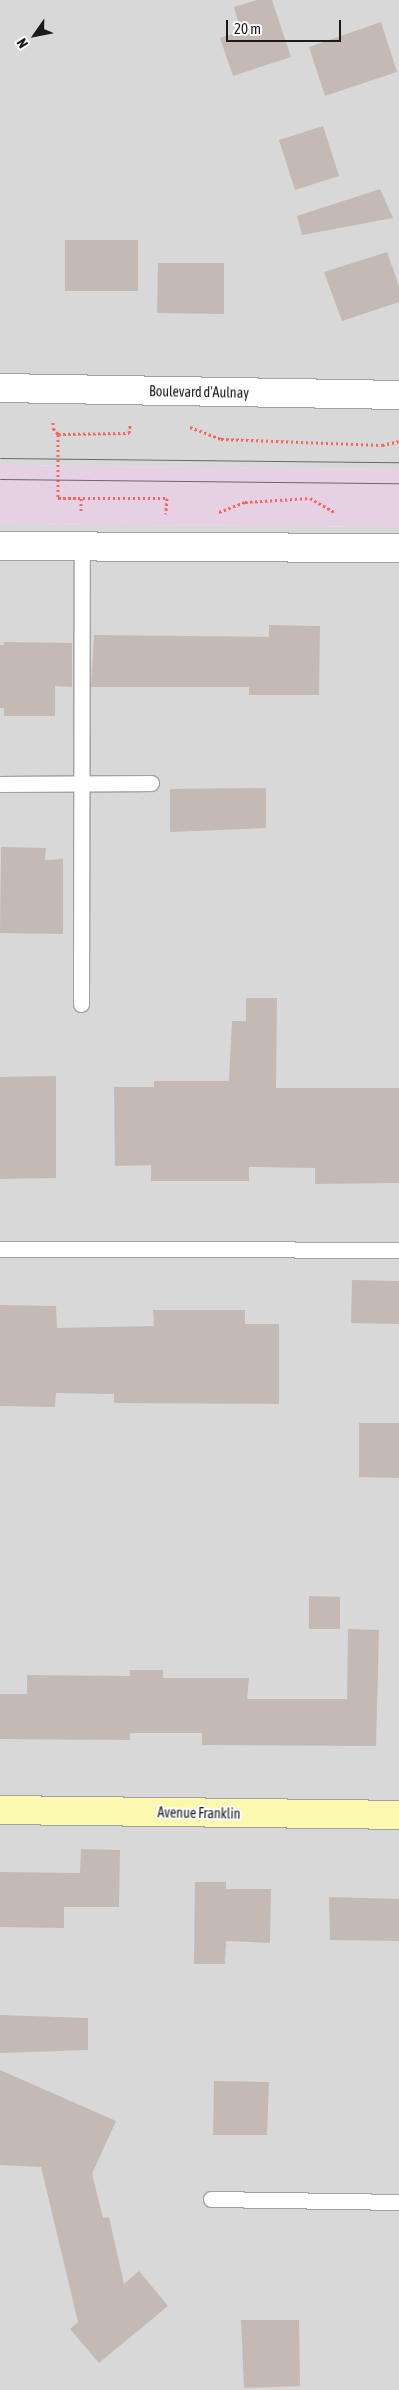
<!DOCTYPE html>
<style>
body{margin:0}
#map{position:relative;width:399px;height:2390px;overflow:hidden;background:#ede7df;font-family:"Asap Condensed",sans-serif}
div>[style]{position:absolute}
.residential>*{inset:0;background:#d9d8d8}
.industrial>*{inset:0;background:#e6d1e4}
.building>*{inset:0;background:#c5b9b3}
.path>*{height:3px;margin-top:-1.5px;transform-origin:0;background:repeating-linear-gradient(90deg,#fe645f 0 2.5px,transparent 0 5px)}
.roads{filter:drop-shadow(1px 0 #a2a2a2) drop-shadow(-1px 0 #a2a2a2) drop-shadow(0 1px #a2a2a2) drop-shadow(0 -1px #a2a2a2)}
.lane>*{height:15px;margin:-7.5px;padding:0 7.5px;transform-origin:7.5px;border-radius:7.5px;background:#fff}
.street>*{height:28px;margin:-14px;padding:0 14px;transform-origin:14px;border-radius:14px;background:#fff}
.secondary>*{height:28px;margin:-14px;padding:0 14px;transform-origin:14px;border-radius:14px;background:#fbf9af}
.tram>*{height:1px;margin:-0.5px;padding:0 0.5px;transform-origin:0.5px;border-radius:0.5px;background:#696969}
span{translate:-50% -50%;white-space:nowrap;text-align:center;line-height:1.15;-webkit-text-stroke:4px #fff;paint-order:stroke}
.street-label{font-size:14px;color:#1b1b1b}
.north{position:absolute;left:10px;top:10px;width:50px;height:50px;-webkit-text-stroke:4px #fff;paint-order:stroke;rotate:237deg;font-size:14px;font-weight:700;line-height:20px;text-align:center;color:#1b1b1b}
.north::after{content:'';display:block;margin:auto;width:18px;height:22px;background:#1b1b1b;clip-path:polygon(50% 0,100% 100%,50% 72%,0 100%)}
.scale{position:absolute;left:226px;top:20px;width:115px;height:22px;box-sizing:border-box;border:2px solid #1b1b1b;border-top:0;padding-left:6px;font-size:15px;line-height:18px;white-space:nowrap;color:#1b1b1b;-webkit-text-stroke:4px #fff;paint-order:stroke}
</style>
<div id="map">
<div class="residential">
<div style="clip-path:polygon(0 0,399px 0,399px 469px,0 465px)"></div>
<div style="clip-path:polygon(0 524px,399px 527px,399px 2390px,0 2390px)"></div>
</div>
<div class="industrial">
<div style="clip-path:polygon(0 465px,399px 469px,399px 527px,0 524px)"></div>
</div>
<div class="building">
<div style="clip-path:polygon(257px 0,272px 0,291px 57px,233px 76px,220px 38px,241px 31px,234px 7px)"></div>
<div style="clip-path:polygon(381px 22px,397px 72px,325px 96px,309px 47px)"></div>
<div style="clip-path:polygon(323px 126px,339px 176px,295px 190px,279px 140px)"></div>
<div style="clip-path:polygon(380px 189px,393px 218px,302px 235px,297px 216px)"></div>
<div style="clip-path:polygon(65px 240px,138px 240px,138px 291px,65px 291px)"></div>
<div style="clip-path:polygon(387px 252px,399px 286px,399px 302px,342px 321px,324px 272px)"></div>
<div style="clip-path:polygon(158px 263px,224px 263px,224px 314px,157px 313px)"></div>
<div style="clip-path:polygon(269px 625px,320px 626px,319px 695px,249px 695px,249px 687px,91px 687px,94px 635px,269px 637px)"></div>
<div style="clip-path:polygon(4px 642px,72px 643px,72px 687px,55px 686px,55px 716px,4px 716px,4px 708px,0 708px,0 645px,4px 645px)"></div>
<div style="clip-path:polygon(266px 788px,266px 828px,170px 832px,170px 789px)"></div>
<div style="clip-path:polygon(1px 847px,46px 848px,45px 860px,63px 859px,63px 934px,0 933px)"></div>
<div style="clip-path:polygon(246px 998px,277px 998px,276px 1088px,399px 1088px,399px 1183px,315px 1184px,315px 1168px,249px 1167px,249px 1181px,151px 1181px,151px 1165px,115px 1166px,114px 1087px,154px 1087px,154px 1081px,229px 1081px,232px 1021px,246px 1021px)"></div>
<div style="clip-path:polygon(56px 1076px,56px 1178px,0 1179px,0 1077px)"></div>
<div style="clip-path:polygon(352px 1280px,399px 1281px,399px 1324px,351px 1323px)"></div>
<div style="clip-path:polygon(0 1305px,56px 1306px,57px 1328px,154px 1326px,153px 1310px,245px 1310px,245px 1324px,279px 1324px,279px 1404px,114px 1403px,114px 1394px,56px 1393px,55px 1407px,0 1406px)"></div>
<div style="clip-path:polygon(359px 1423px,399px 1423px,399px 1478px,359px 1477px)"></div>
<div style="clip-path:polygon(309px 1596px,340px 1597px,340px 1629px,309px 1629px)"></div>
<div style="clip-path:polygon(348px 1629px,379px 1630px,376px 1746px,202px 1745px,202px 1733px,130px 1733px,130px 1740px,0 1739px,0 1694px,27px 1694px,27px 1675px,130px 1676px,130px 1670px,163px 1670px,163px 1678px,249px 1678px,247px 1699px,347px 1699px)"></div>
<div style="clip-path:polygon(81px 1849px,120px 1850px,119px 1907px,64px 1907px,64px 1928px,0 1927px,0 1872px,80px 1873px)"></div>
<div style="clip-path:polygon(195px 1882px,226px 1882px,226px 1889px,271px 1889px,270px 1943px,226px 1941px,225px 1964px,194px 1964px)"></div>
<div style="clip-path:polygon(329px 1897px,399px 1899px,399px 1941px,330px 1940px)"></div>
<div style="clip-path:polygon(0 2015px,88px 2018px,88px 2050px,0 2053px)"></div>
<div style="clip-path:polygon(0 2070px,116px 2121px,92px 2174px,103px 2218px,109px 2217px,124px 2284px,139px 2271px,168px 2306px,99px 2363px,70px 2329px,78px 2322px,41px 2167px,0 2165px)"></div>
<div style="clip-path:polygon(214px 2081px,269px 2082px,267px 2135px,213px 2135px)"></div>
<div style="clip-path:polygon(241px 2320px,299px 2320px,300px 2386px,244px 2388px)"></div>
</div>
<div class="path">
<div style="left:53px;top:422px;width:6px;rotate:90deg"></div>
<div style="left:53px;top:428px;width:8px;rotate:50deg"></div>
<div style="left:58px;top:434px;width:64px;rotate:90deg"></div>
<div style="left:58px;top:498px;width:109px"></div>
<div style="left:167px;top:498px;width:16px;rotate:94deg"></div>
<div style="left:190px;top:427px;width:33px;rotate:21deg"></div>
<div style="left:221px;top:439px;width:161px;rotate:2.1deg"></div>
<div style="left:382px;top:445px;width:17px;rotate:-13deg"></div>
<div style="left:58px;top:434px;width:71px;rotate:-0.8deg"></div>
<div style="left:129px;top:433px;width:8px;rotate:-83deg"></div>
<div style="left:81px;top:498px;width:14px;rotate:90deg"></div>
<div style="left:219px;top:512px;width:28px;rotate:-21deg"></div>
<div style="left:245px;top:502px;width:65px;rotate:-3.5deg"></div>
<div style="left:310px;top:498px;width:28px;rotate:30deg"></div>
</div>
<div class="roads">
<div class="lane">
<div style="left:0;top:784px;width:151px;rotate:-0.4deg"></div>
<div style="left:81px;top:1004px;width:458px;rotate:-89.9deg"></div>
<div style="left:0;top:1249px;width:399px;rotate:0.1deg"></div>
<div style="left:211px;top:2199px;width:188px;rotate:0.9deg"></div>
</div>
<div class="street">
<div style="left:0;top:388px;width:399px;rotate:1deg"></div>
<div style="left:0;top:546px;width:399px;rotate:0.3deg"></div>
</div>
<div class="secondary">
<div style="left:0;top:1810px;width:399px;rotate:0.7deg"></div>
</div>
</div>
<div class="tram">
<div style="left:0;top:458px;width:399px;rotate:0.6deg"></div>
<div style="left:0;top:479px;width:399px;rotate:0.6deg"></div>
</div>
<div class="street-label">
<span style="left:199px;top:392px;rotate:1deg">Boulevard d'Aulnay</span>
<span style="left:199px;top:1813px;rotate:1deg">Avenue Franklin</span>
</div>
<div class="north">N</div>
<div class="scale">20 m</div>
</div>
